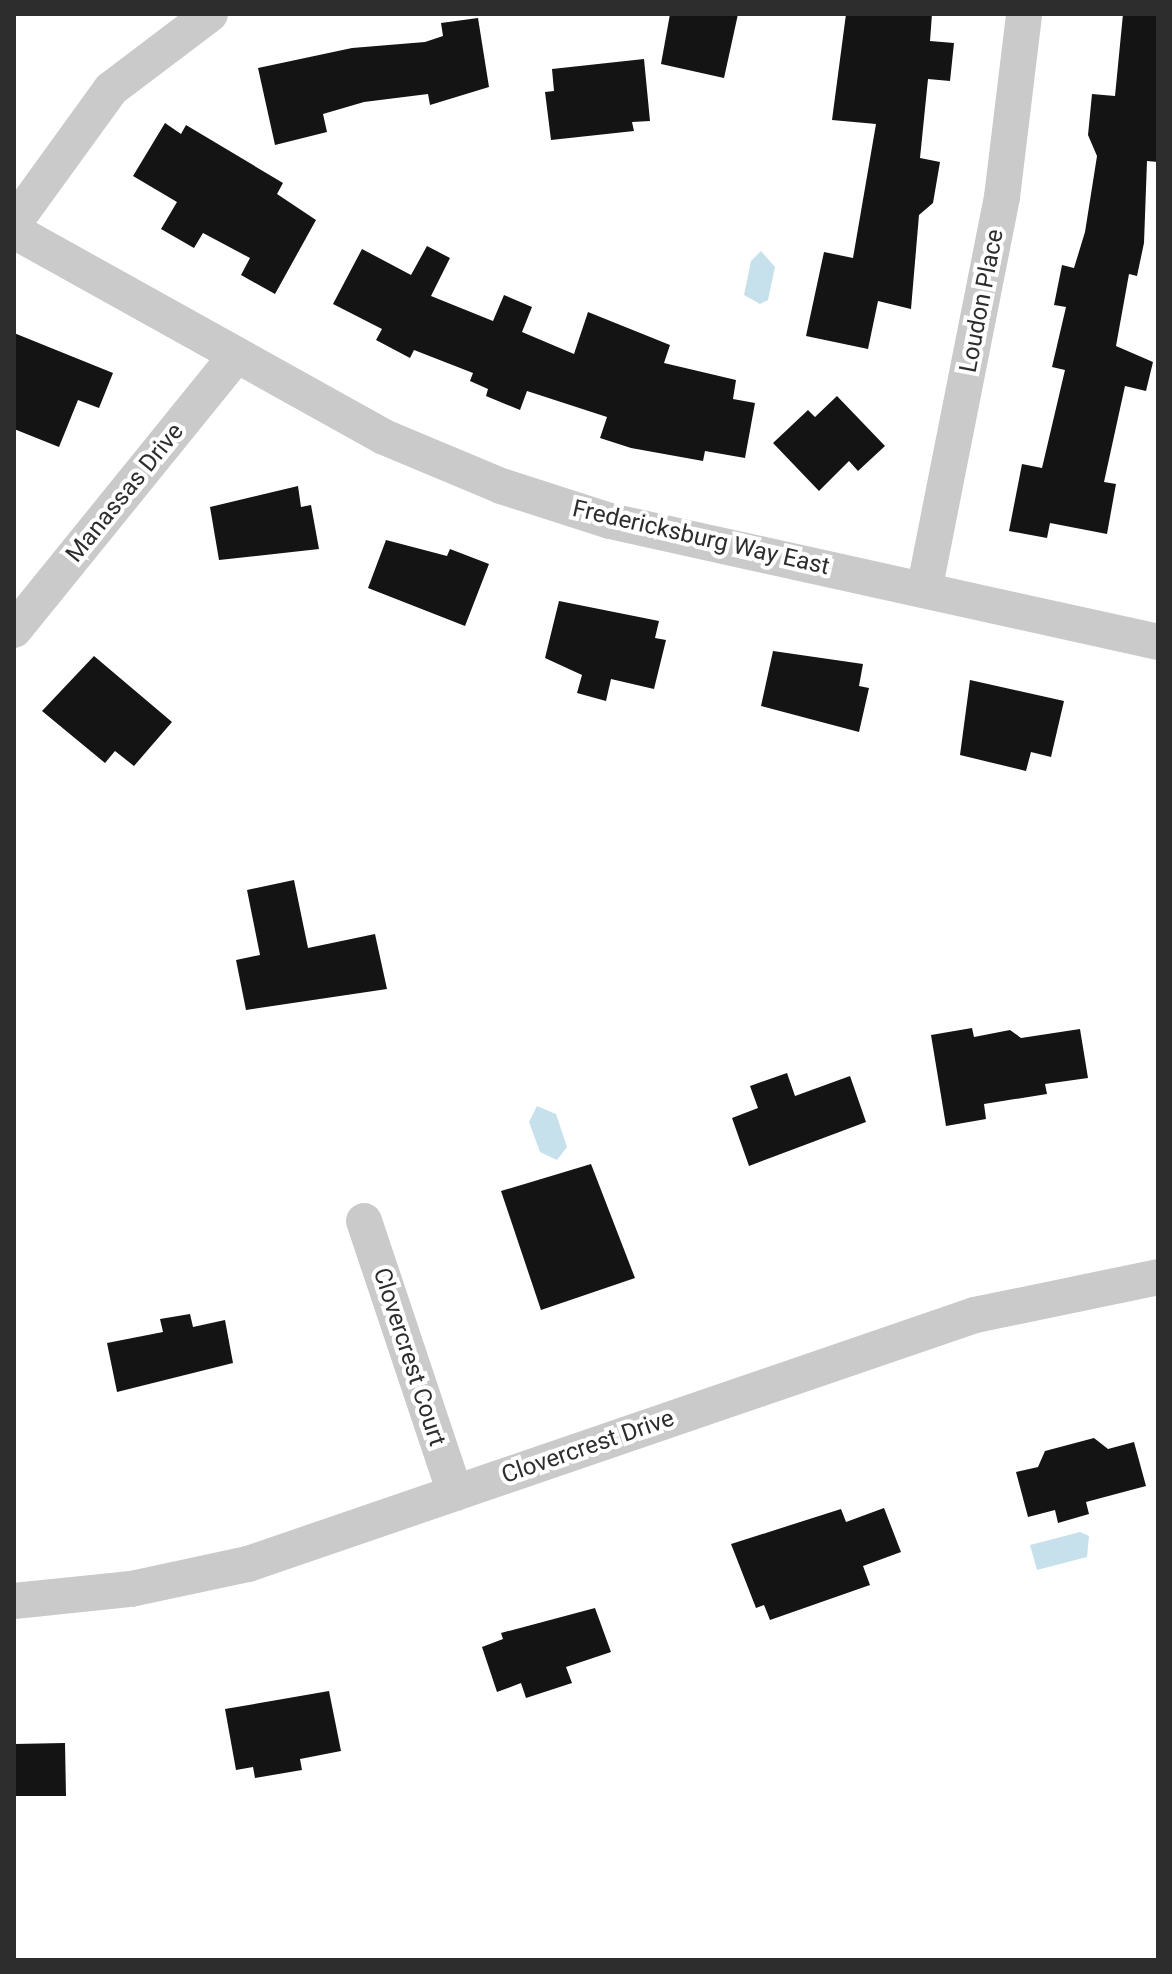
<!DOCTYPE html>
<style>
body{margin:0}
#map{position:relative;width:1172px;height:1974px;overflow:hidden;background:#fff;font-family:Roboto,sans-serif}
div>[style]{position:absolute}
.water>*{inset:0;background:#c6e1ec}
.building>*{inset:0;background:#141414}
.street>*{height:36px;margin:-18px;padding:0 18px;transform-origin:18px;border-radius:18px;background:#cacaca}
span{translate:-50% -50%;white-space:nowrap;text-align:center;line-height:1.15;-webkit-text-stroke:8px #fff;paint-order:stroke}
.street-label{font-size:24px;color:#2d2d2d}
.frame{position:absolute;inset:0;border:16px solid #2d2d2d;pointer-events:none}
</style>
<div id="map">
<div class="water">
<div style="clip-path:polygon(761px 251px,775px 267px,768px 300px,760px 304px,744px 295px,751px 261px)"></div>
<div style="clip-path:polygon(537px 1106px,556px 1114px,567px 1147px,557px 1160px,540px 1152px,529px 1122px)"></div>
<div style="clip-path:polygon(1080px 1532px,1089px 1536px,1087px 1557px,1037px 1570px,1030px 1545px)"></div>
</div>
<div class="building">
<div style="clip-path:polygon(670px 14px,738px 14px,724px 78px,661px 64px)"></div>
<div style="clip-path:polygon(846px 14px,932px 14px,930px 41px,954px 43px,950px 81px,928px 79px,920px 158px,940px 162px,933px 203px,919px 215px,911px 309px,878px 301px,868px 349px,806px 336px,824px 252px,853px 258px,876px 124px,832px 120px)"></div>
<div style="clip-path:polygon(1123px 14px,1158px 14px,1158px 162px,1147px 161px,1144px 243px,1137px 276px,1129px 274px,1116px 346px,1153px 362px,1146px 391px,1125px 386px,1104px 482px,1116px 484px,1107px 534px,1050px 523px,1047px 538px,1009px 531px,1022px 464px,1042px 468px,1065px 370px,1052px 367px,1066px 307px,1054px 305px,1062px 265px,1074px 268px,1085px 232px,1097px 156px,1088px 135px,1092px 94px,1115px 96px)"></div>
<div style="clip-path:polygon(478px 18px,489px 87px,430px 105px,428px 94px,364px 102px,323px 114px,327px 132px,275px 145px,258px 68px,352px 48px,425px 42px,443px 36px,441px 23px)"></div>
<div style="clip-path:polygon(644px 59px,650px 121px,632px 122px,634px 131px,551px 140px,545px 92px,554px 91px,552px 69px)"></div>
<div style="clip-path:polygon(165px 123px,181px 134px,186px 125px,283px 183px,277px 194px,316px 220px,275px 294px,241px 275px,250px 258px,203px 233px,194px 248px,161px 229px,177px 202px,133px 176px)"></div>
<div style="clip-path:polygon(427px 246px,450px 258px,431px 296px,493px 321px,504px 295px,532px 307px,522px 332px,574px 354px,588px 312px,670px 345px,664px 363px,736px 380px,733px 399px,755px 403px,745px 458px,705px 451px,703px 461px,631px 448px,600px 438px,607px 417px,527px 391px,520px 410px,486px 396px,488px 389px,470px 381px,473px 373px,414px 350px,410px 358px,376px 340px,382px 329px,333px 304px,362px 249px,411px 275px)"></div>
<div style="clip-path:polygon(14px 333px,113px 373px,99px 408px,78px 400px,59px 447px,14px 429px)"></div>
<div style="clip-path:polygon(837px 396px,885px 446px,858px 471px,849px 461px,819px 491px,773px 443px,808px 410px,815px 417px)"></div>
<div style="clip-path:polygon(298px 486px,301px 507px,311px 505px,319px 549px,219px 560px,210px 507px)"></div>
<div style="clip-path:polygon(386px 540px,447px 556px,450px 549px,489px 564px,465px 626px,368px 588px)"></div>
<div style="clip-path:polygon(559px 601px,659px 621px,655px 638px,666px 640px,654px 689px,611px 679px,606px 701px,577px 693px,582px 675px,545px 658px)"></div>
<div style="clip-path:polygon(773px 651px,863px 664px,859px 686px,869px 688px,859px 732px,761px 706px)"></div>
<div style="clip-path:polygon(94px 656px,172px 722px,134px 766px,115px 751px,105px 763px,42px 711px)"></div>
<div style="clip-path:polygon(970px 680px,1064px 701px,1051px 757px,1031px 752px,1026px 771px,960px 755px)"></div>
<div style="clip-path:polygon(294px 880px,308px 948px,375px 934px,387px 989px,246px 1010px,236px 960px,260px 955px,247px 890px)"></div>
<div style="clip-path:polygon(972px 1028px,974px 1037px,1010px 1030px,1021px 1038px,1080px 1029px,1088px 1078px,1045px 1084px,1047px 1094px,984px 1104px,986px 1119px,946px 1126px,931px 1035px)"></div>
<div style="clip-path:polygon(787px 1073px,795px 1096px,850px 1076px,866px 1122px,749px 1166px,732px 1118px,758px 1108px,750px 1086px)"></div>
<div style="clip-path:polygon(591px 1164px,635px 1278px,541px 1310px,501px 1191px)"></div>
<div style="clip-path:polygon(190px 1314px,193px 1327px,225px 1320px,233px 1363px,117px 1392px,107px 1343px,163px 1332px,160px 1319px)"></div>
<div style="clip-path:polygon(1094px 1438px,1108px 1449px,1134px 1442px,1146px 1486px,1086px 1502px,1089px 1514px,1058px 1523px,1055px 1510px,1028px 1517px,1016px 1472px,1038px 1467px,1045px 1451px)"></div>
<div style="clip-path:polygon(884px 1508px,901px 1552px,863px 1566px,870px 1585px,770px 1620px,764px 1605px,756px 1608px,731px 1544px,841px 1509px,846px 1522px)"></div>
<div style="clip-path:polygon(595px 1608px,611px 1652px,566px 1667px,572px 1683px,526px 1698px,521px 1683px,497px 1692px,482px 1647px,503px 1639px,501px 1633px)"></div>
<div style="clip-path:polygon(329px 1691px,341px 1751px,300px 1759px,302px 1770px,255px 1778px,253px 1767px,236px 1770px,225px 1709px)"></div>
<div style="clip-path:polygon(65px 1743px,66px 1796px,14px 1796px,14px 1744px)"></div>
</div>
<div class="street">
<div style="left:14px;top:223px;width:165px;rotate:-54.1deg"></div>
<div style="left:111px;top:89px;width:124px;rotate:-37.1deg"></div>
<div style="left:14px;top:231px;width:423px;rotate:29.1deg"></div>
<div style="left:384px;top:437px;width:127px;rotate:22.7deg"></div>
<div style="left:501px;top:486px;width:114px;rotate:17.8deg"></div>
<div style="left:610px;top:521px;width:561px;rotate:12.45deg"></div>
<div style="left:925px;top:586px;width:397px;rotate:-78.8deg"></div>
<div style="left:1002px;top:197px;width:184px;rotate:-83.1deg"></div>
<div style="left:14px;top:630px;width:353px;rotate:-51deg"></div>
<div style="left:364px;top:1221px;width:287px;rotate:71.5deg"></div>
<div style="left:14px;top:1601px;width:118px;rotate:-5.9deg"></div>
<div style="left:131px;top:1589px;width:120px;rotate:-12.1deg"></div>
<div style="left:248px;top:1564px;width:768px;rotate:-18.91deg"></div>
<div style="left:975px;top:1315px;width:187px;rotate:-11.7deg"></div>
</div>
<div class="street-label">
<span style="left:982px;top:301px;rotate:-79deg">Loudon Place</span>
<span style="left:125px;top:493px;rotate:-51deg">Manassas Drive</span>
<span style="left:701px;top:538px;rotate:13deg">Fredericksburg Way East</span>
<span style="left:409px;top:1357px;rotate:72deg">Clovercrest Court</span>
<span style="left:588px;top:1447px;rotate:-19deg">Clovercrest Drive</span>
</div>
<div class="frame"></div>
</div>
